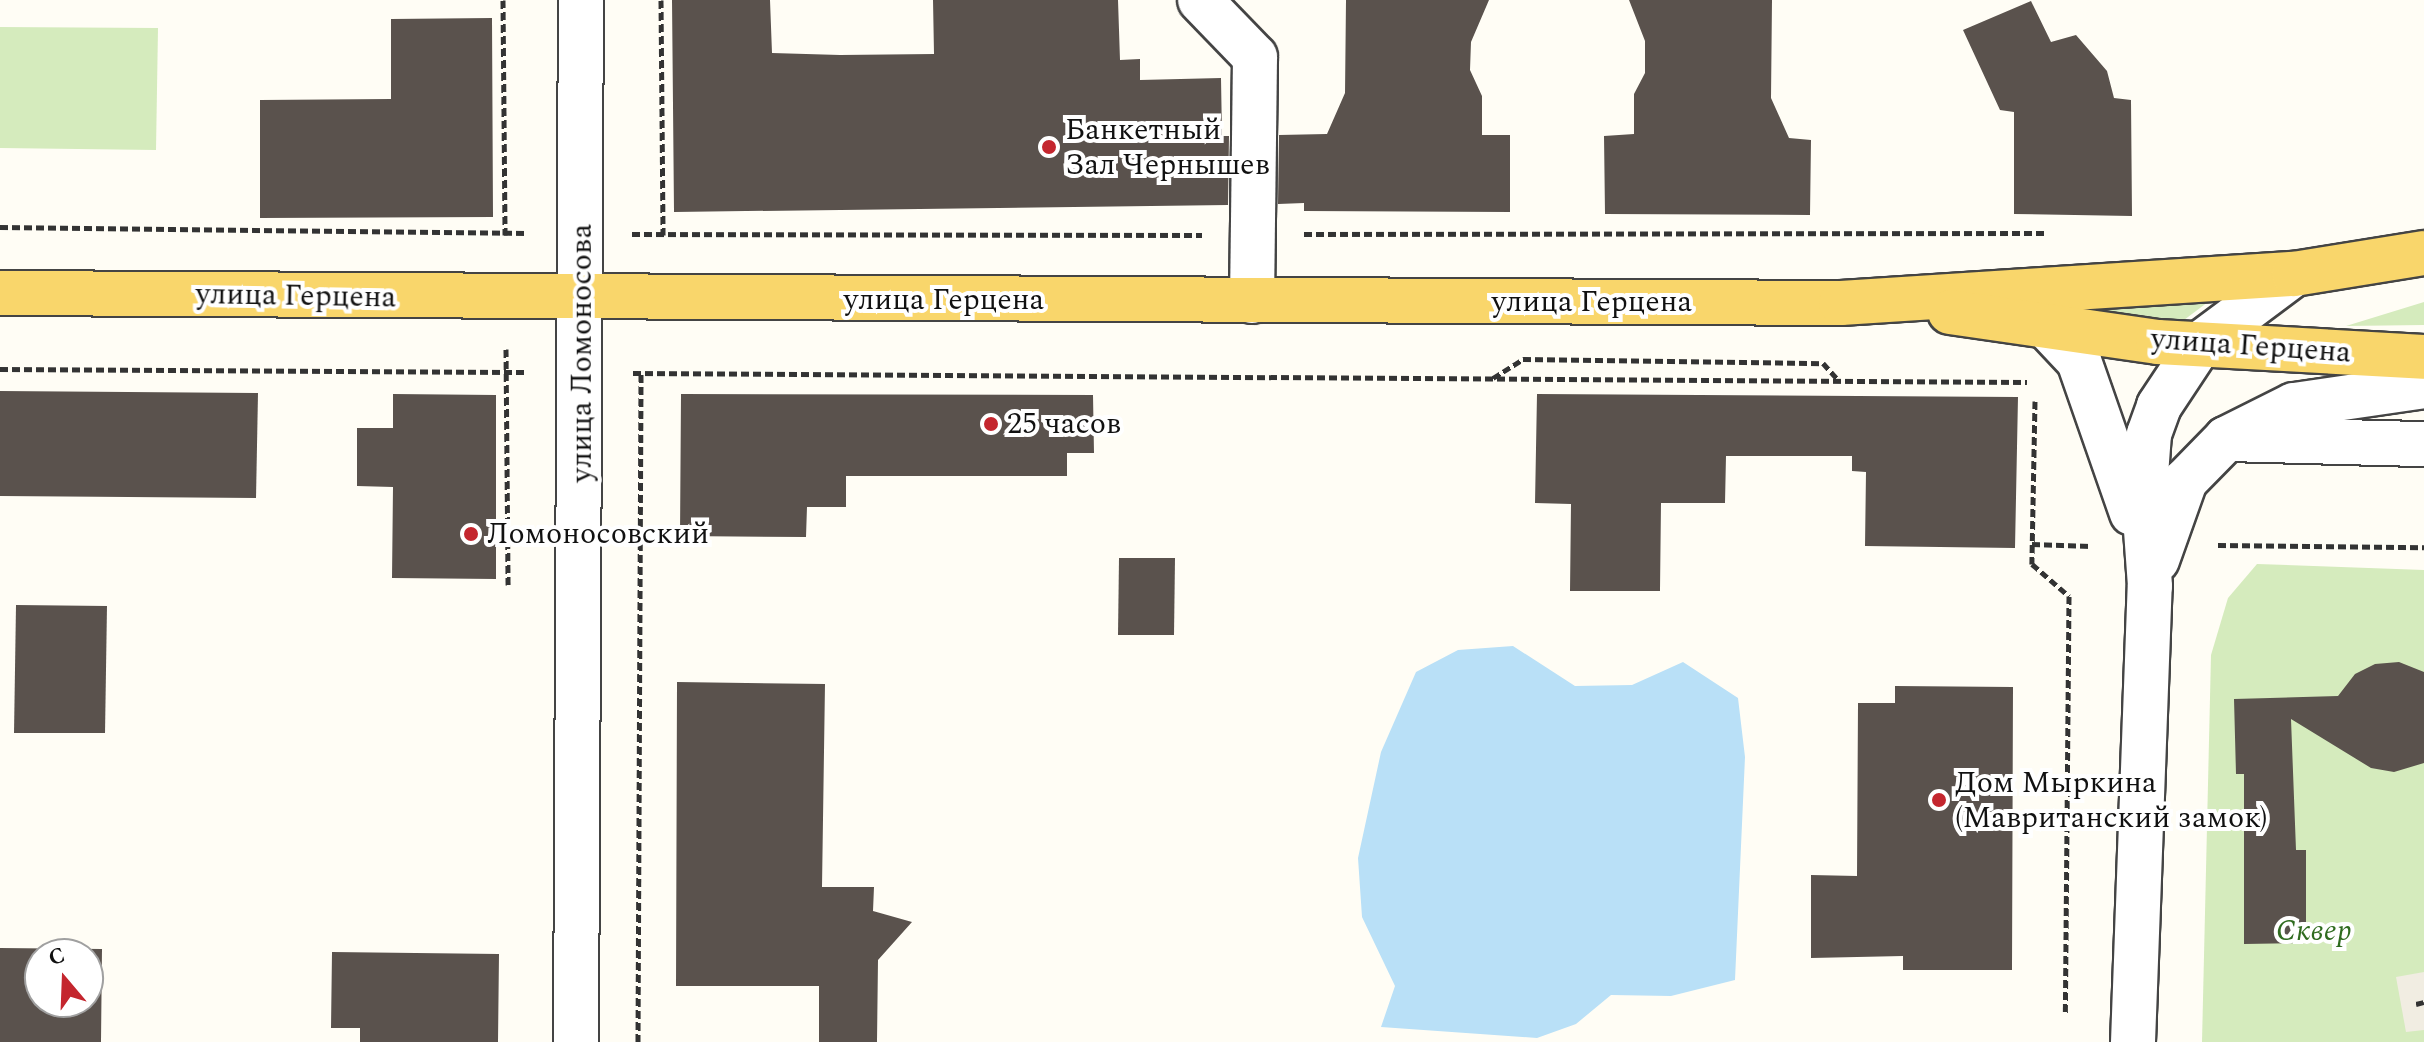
<!DOCTYPE html>
<meta charset="utf-8">
<style>
body{margin:0}
#map{position:relative;width:2424px;height:1042px;overflow:hidden;background:#fffdf5;font-family:Spectral,serif}
div>[style]{position:absolute}
.green>*{inset:0;background:#d5ebbd}
.plaza>*{inset:0;background:#f1ede2}
.water>*{inset:0;background:#b9e0f7}
.building>*{inset:0;background:#5a524d}
.path>*{height:5px;margin-top:-2.5px;transform-origin:0;background:repeating-linear-gradient(90deg,#333 0 8px,transparent 0 12px)}
.roads{filter:drop-shadow(2px 0 #444) drop-shadow(-2px 0 #444) drop-shadow(0 2px #444) drop-shadow(0 -2px #444)}
.minor>*{height:44px;margin:-22px;padding:0 22px;transform-origin:22px;border-radius:22px;background:#fff}
.major>*{height:44px;margin:-22px;padding:0 22px;transform-origin:22px;border-radius:22px;background:#f9d66b}
.dots>*{width:22px;height:22px;translate:-50% -50%;box-sizing:border-box;border:4px solid #fff;border-radius:50%}
span{translate:-50% -50%;white-space:nowrap;text-align:center;line-height:1.15;-webkit-text-stroke:8px #fff;paint-order:stroke}
.poi-label{font-size:30px;color:#111}
.left{translate:0 -50%;text-align:left}
.street-label{font-size:30px;color:#111}
.park-label{font-size:30px;color:#2f6b1f;font-style:italic}
.north{position:absolute;left:24px;top:938px;width:80px;height:80px;box-sizing:border-box;background:#fff;border:2px solid #a0a0a0;border-radius:50%;rotate:341deg;font-size:22px;font-weight:700;line-height:32px;text-align:center;color:#111}
.north::after{content:'';display:block;margin:auto;width:28px;height:36px;background:#c4262e;clip-path:polygon(50% 0,100% 100%,50% 72%,0 100%)}
</style>
<div id="map">
<div class="green">
<div style="clip-path:polygon(0 27px,158px 28px,156px 150px,0 148px)"></div>
<div style="clip-path:polygon(2065px 299px,2208px 302px,2172px 329px,2065px 304px)"></div>
<div style="clip-path:polygon(2424px 302px,2424px 325px,2346px 326px)"></div>
<div style="clip-path:polygon(2257px 564px,2424px 570px,2424px 1042px,2202px 1042px,2211px 655px,2228px 598px)"></div>
</div>
<div class="plaza">
<div style="clip-path:polygon(2424px 972px,2424px 1030px,2406px 1032px,2396px 977px)"></div>
</div>
<div class="water">
<div style="clip-path:polygon(1513px 646px,1575px 686px,1632px 685px,1683px 662px,1738px 698px,1745px 757px,1735px 980px,1671px 996px,1611px 995px,1576px 1024px,1537px 1038px,1381px 1027px,1395px 986px,1362px 917px,1358px 858px,1381px 752px,1416px 672px,1458px 650px)"></div>
</div>
<div class="building">
<div style="clip-path:polygon(672px 0,770px 0,772px 53px,840px 55px,934px 54px,933px 0,1118px 0,1120px 60px,1140px 59px,1140px 80px,1221px 78px,1222px 136px,1229px 136px,1228px 205px,674px 212px)"></div>
<div style="clip-path:polygon(1346px 0,1489px 0,1471px 42px,1470px 70px,1482px 96px,1482px 135px,1510px 135px,1510px 212px,1304px 211px,1304px 203px,1278px 204px,1279px 135px,1327px 134px,1345px 93px)"></div>
<div style="clip-path:polygon(1629px 0,1772px 0,1771px 98px,1789px 138px,1811px 140px,1810px 215px,1605px 214px,1604px 136px,1634px 134px,1634px 94px,1645px 73px,1645px 41px)"></div>
<div style="clip-path:polygon(2031px 1px,2051px 42px,2076px 35px,2107px 71px,2114px 98px,2131px 100px,2132px 216px,2014px 214px,2014px 112px,2000px 110px,1963px 30px)"></div>
<div style="clip-path:polygon(492px 18px,493px 217px,260px 218px,260px 100px,391px 99px,391px 19px)"></div>
<div style="clip-path:polygon(0 391px,258px 393px,256px 498px,0 496px)"></div>
<div style="clip-path:polygon(393px 394px,496px 395px,496px 579px,392px 578px,393px 487px,357px 486px,357px 428px,393px 428px)"></div>
<div style="clip-path:polygon(681px 394px,1093px 395px,1094px 453px,1067px 453px,1067px 476px,846px 476px,846px 507px,807px 507px,806px 537px,680px 536px)"></div>
<div style="clip-path:polygon(1537px 394px,2018px 397px,2015px 548px,1865px 546px,1866px 472px,1852px 471px,1852px 456px,1726px 456px,1725px 503px,1661px 503px,1660px 591px,1570px 591px,1571px 504px,1535px 503px)"></div>
<div style="clip-path:polygon(1119px 558px,1175px 558px,1174px 635px,1118px 635px)"></div>
<div style="clip-path:polygon(16px 605px,107px 606px,105px 733px,14px 733px)"></div>
<div style="clip-path:polygon(2399px 662px,2424px 672px,2424px 763px,2394px 772px,2371px 768px,2291px 719px,2296px 850px,2306px 850px,2306px 943px,2244px 944px,2244px 774px,2236px 774px,2234px 699px,2338px 696px,2355px 674px,2375px 664px)"></div>
<div style="clip-path:polygon(677px 682px,825px 684px,822px 887px,874px 887px,873px 911px,912px 922px,878px 960px,877px 1042px,819px 1042px,819px 986px,676px 986px)"></div>
<div style="clip-path:polygon(1895px 686px,2013px 687px,2012px 970px,1903px 970px,1903px 956px,1811px 958px,1811px 875px,1857px 876px,1858px 703px,1895px 703px)"></div>
<div style="clip-path:polygon(evenodd,0 948px,102px 949px,101px 1042px,0 1042px,0 948px,40px 954px,88px 954px,88px 1002px,40px 1002px,40px 954px)"></div>
<div style="clip-path:polygon(332px 952px,499px 954px,498px 1042px,360px 1042px,360px 1028px,331px 1028px)"></div>
</div>
<div class="path">
<div style="left:503px;top:0;width:235px;rotate:89.5deg"></div>
<div style="left:661px;top:0;width:235px;rotate:89.5deg"></div>
<div style="left:0;top:227px;width:526px;rotate:0.65deg"></div>
<div style="left:632px;top:234px;width:570px;rotate:0.1deg"></div>
<div style="left:1304px;top:234px;width:742px;rotate:-0.08deg"></div>
<div style="left:506px;top:349px;width:236px;rotate:89.5deg"></div>
<div style="left:0;top:369px;width:527px;rotate:0.33deg"></div>
<div style="left:633px;top:373px;width:1394px;rotate:0.37deg"></div>
<div style="left:1493px;top:378px;width:36px;rotate:-32deg"></div>
<div style="left:1523px;top:359px;width:300px;rotate:0.8deg"></div>
<div style="left:1823px;top:363px;width:24px;rotate:48deg"></div>
<div style="left:2035px;top:401px;width:163px;rotate:91.1deg"></div>
<div style="left:2032px;top:564px;width:49px;rotate:40.9deg"></div>
<div style="left:2069px;top:596px;width:419px;rotate:90.5deg"></div>
<div style="left:2032px;top:544px;width:59px;rotate:1.9deg"></div>
<div style="left:2218px;top:545px;width:206px;rotate:0.6deg"></div>
<div style="left:2416px;top:1004px;width:8px;rotate:-14deg"></div>
<div style="left:638px;top:1042px;width:669px;rotate:-89.74deg"></div>
</div>
<div class="roads">
<div class="minor">
<div style="left:1200px;top:0;width:79px;rotate:46deg"></div>
<div style="left:1255px;top:57px;width:244px;rotate:90.7deg"></div>
<div style="left:2048px;top:328px;width:45px;rotate:46.8deg"></div>
<div style="left:2079px;top:361px;width:161px;rotate:70.8deg"></div>
<div style="left:2228px;top:439px;width:196px;rotate:1.5deg"></div>
<div style="left:2157px;top:560px;width:84px;rotate:-70.5deg"></div>
<div style="left:2185px;top:481px;width:59px;rotate:-45.7deg"></div>
<div style="left:2226px;top:439px;width:76px;rotate:-26.6deg"></div>
<div style="left:2294px;top:405px;width:131px;rotate:-8.3deg"></div>
<div style="left:576px;top:1042px;width:1042px;rotate:-89.73deg"></div>
<div style="left:2133px;top:1042px;width:456px;rotate:-87.9deg"></div>
<div style="left:2150px;top:586px;width:84px;rotate:-94.1deg"></div>
<div style="left:2144px;top:502px;width:68px;rotate:-85.8deg"></div>
<div style="left:2149px;top:434px;width:30px;rotate:-70deg"></div>
<div style="left:2159px;top:406px;width:74px;rotate:-56.5deg"></div>
<div style="left:2200px;top:344px;width:117px;rotate:-36.7deg"></div>
</div>
<div class="major">
<div style="left:0;top:293px;width:1841px;rotate:0.31deg"></div>
<div style="left:1841px;top:303px;width:454px;rotate:-3.7deg"></div>
<div style="left:2294px;top:274px;width:132px;rotate:-9.2deg"></div>
<div style="left:1950px;top:312px;width:210px;rotate:8.2deg"></div>
<div style="left:2158px;top:342px;width:266px;rotate:3.2deg"></div>
</div>
</div>
<div class="dots">
<div style="left:1049px;top:147px;background:#c4262e"></div>
<div style="left:991px;top:424px;background:#c4262e"></div>
<div style="left:471px;top:534px;background:#c4262e"></div>
<div style="left:1939px;top:800px;background:#c4262e"></div>
</div>
<div class="poi-label">
<span class="left" style="left:1065px;top:147px">Банкетный<br>Зал Чернышев</span>
<span class="left" style="left:1007px;top:424px">25 часов</span>
<span class="left" style="left:487px;top:534px">Ломоносовский</span>
<span class="left" style="left:1955px;top:800px">Дом Мыркина<br>(Мавританский замок)</span>
</div>
<div class="street-label">
<span style="left:296px;top:296px;rotate:1deg">улица Герцена</span>
<span style="left:944px;top:300px">улица Герцена</span>
<span style="left:1592px;top:302px">улица Герцена</span>
<span style="left:2251px;top:346px;rotate:4deg">улица Герцена</span>
<span style="left:582px;top:353px;rotate:-90deg">улица Ломоносова</span>
</div>
<div class="park-label">
<span style="left:2314px;top:931px">Сквер</span>
</div>
<div class="north">С</div>
</div>
